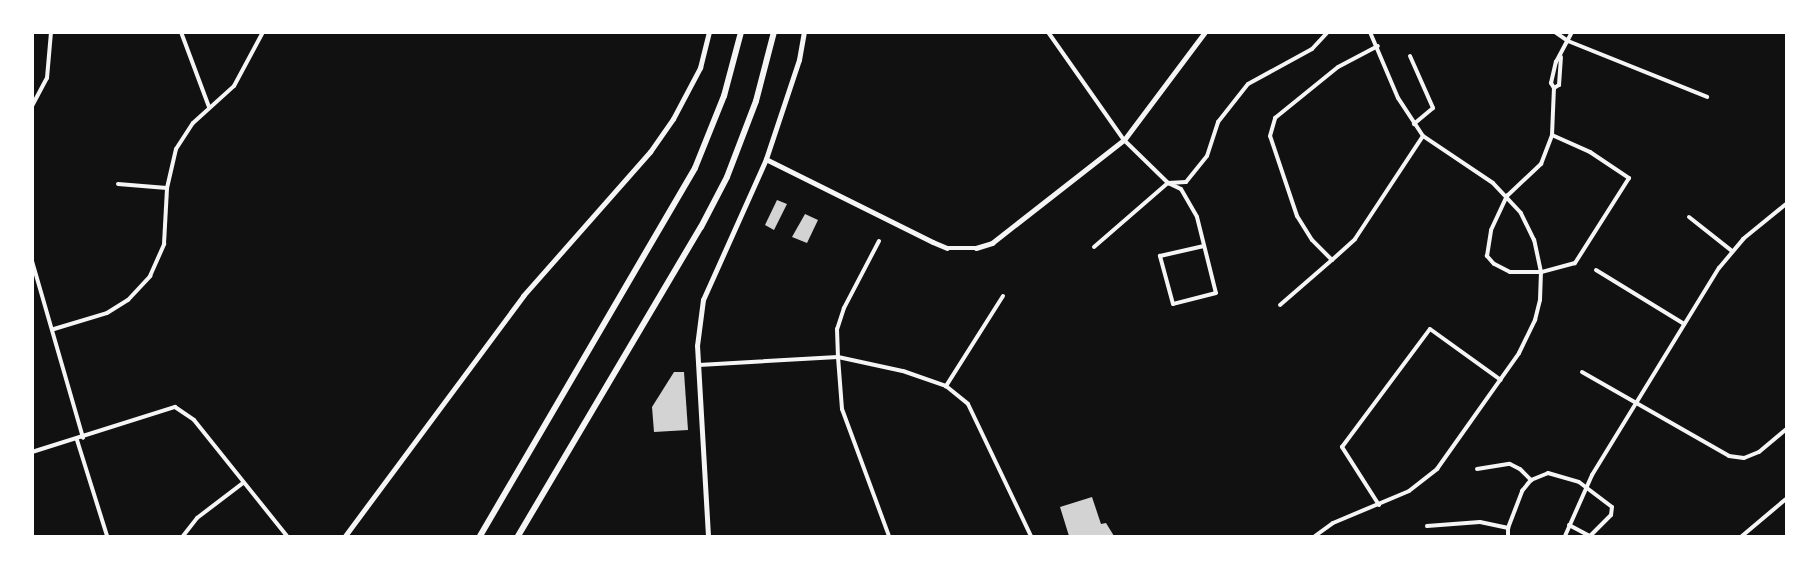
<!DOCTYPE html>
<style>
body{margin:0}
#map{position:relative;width:1819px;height:569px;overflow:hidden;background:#111;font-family:"Open Sans",sans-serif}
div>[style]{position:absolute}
.building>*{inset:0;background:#d3d3d3}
.minor>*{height:4px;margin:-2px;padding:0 2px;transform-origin:2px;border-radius:2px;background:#f5f5f5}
.tertiary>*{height:4.5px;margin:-2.25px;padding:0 2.25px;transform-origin:2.25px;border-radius:2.25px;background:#f5f5f5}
.motorway>*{height:6px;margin:-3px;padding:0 3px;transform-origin:3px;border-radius:3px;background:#f5f5f5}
span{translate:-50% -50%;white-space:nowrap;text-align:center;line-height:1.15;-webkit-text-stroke:5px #fff;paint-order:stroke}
.frame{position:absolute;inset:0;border:34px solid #fff;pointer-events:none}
</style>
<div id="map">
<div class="building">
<div style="clip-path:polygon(777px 200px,787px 204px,774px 230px,765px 225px)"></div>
<div style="clip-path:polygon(805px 214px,818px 220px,807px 243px,792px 237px)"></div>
<div style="clip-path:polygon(674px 372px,684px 372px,688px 430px,654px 432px,652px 407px)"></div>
<div style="clip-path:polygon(1092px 497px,1101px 524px,1106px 523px,1114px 536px,1069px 536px,1060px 507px)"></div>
</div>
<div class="minor">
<div style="left:181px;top:32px;width:80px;rotate:69.5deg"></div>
<div style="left:1048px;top:32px;width:132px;rotate:54.9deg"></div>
<div style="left:1124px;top:140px;width:62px;rotate:44.3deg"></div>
<div style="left:1168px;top:183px;width:14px;rotate:25deg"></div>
<div style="left:1181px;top:189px;width:32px;rotate:60deg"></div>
<div style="left:1197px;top:217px;width:78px;rotate:76deg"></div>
<div style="left:1216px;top:293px;width:44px;rotate:165.7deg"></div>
<div style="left:1173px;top:304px;width:50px;rotate:-105.2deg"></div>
<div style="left:1160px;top:256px;width:45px;rotate:-12.8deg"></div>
<div style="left:1555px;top:32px;width:16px;rotate:35deg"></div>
<div style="left:1568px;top:41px;width:150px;rotate:21.9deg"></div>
<div style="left:1410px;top:56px;width:57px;rotate:66.1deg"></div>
<div style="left:1433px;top:108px;width:25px;rotate:140deg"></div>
<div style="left:1554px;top:88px;width:6px;rotate:-31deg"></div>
<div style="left:1559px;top:85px;width:28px;rotate:-86deg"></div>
<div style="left:32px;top:106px;width:32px;rotate:-62deg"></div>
<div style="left:47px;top:78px;width:46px;rotate:-85deg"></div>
<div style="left:1552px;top:135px;width:42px;rotate:24.1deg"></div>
<div style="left:1590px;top:152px;width:47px;rotate:33.7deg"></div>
<div style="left:1629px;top:178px;width:101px;rotate:122.4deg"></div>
<div style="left:1575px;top:263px;width:35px;rotate:165deg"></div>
<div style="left:1541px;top:272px;width:31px;rotate:180deg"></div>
<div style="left:1510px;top:272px;width:18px;rotate:-153deg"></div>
<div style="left:1494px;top:264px;width:11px;rotate:-131deg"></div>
<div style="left:1487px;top:256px;width:26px;rotate:-81deg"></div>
<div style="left:1491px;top:230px;width:38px;rotate:-65deg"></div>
<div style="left:1507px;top:196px;width:47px;rotate:-43.3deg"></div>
<div style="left:1541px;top:164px;width:31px;rotate:-69deg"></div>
<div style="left:1552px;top:135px;width:47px;rotate:-87.6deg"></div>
<div style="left:1554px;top:88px;width:6px;rotate:-121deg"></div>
<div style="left:1551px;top:83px;width:22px;rotate:-77deg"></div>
<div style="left:1556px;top:62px;width:34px;rotate:-62deg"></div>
<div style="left:118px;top:184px;width:49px;rotate:4.7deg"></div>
<div style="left:1689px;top:217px;width:55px;rotate:38.3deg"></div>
<div style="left:879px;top:241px;width:76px;rotate:117.6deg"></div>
<div style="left:844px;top:308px;width:22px;rotate:108deg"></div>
<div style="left:837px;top:329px;width:28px;rotate:88deg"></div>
<div style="left:838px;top:357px;width:52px;rotate:85.6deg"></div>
<div style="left:842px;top:409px;width:135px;rotate:69.7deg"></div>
<div style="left:1094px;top:247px;width:98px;rotate:-40.9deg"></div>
<div style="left:1168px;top:183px;width:18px;rotate:-3deg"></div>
<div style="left:1186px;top:182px;width:33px;rotate:-51deg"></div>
<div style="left:1207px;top:156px;width:36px;rotate:-72deg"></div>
<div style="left:1218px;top:122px;width:48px;rotate:-51.7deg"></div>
<div style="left:1248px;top:84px;width:73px;rotate:-28.7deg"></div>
<div style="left:1312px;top:49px;width:23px;rotate:-47deg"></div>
<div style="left:1332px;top:260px;width:31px;rotate:-42deg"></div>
<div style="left:1355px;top:239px;width:123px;rotate:-56.6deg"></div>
<div style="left:32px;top:261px;width:184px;rotate:73.9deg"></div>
<div style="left:1596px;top:270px;width:103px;rotate:31.5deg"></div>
<div style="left:1003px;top:296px;width:107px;rotate:122.3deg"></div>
<div style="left:946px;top:386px;width:28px;rotate:39deg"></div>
<div style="left:968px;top:404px;width:146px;rotate:64.5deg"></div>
<div style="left:1280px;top:305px;width:69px;rotate:-40.9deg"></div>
<div style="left:1332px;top:260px;width:28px;rotate:-135deg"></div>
<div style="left:1312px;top:240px;width:28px;rotate:-122deg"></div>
<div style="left:1297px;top:216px;width:84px;rotate:-108.6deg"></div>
<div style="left:1270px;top:136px;width:19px;rotate:-74deg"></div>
<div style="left:1275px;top:118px;width:81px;rotate:-39deg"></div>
<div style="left:1338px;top:67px;width:45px;rotate:-27.7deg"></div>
<div style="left:54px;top:329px;width:55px;rotate:-16.8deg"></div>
<div style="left:107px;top:313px;width:25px;rotate:-32deg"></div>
<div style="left:128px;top:300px;width:33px;rotate:-47deg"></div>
<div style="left:150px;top:276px;width:35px;rotate:-66deg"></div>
<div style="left:164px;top:244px;width:56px;rotate:-86.9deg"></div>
<div style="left:167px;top:188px;width:40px;rotate:-77deg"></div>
<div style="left:176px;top:149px;width:31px;rotate:-57deg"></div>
<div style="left:193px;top:123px;width:55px;rotate:-42.1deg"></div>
<div style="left:234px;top:86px;width:61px;rotate:-61.8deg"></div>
<div style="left:699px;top:365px;width:139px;rotate:-3.3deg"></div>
<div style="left:838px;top:357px;width:66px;rotate:12.2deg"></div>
<div style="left:903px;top:371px;width:46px;rotate:19.2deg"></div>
<div style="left:1582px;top:372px;width:169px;rotate:29.7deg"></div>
<div style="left:1729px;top:456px;width:15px;rotate:8deg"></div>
<div style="left:1744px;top:458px;width:16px;rotate:-22deg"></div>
<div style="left:1759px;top:452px;width:35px;rotate:-40deg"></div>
<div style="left:77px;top:440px;width:101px;rotate:72.6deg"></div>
<div style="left:32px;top:452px;width:150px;rotate:-17.5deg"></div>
<div style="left:175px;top:407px;width:23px;rotate:34deg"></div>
<div style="left:194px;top:420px;width:149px;rotate:51.3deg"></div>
<div style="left:1477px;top:469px;width:33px;rotate:-9deg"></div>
<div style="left:1510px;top:464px;width:11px;rotate:27deg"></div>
<div style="left:1520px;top:469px;width:16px;rotate:45deg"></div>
<div style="left:1379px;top:505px;width:69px;rotate:-122.5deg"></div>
<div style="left:1342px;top:447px;width:147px;rotate:-53.3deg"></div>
<div style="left:1430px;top:329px;width:87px;rotate:35.7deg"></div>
<div style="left:1569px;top:525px;width:24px;rotate:28deg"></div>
<div style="left:1427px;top:526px;width:53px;rotate:-4.3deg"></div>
<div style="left:1480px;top:522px;width:29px;rotate:12deg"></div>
<div style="left:183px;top:536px;width:23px;rotate:-52deg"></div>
<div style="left:197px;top:518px;width:58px;rotate:-37.3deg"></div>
<div style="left:1315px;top:536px;width:22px;rotate:-36deg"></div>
<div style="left:1333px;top:523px;width:82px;rotate:-22.8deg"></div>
<div style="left:1409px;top:491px;width:36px;rotate:-38deg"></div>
<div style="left:1437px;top:469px;width:142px;rotate:-54.7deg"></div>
<div style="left:1519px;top:353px;width:37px;rotate:-64deg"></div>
<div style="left:1535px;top:320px;width:21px;rotate:-76deg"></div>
<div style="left:1540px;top:300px;width:28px;rotate:-88deg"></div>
<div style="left:1541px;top:272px;width:33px;rotate:-102deg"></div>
<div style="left:1534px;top:240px;width:30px;rotate:-116deg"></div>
<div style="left:1521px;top:213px;width:41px;rotate:-133deg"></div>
<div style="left:1493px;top:183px;width:84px;rotate:-146.1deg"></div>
<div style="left:1423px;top:136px;width:45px;rotate:-123.3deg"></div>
<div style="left:1398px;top:98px;width:72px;rotate:-113deg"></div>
<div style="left:1508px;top:536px;width:8px;rotate:-90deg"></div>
<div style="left:1508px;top:528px;width:40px;rotate:-69deg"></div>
<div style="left:1522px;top:491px;width:14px;rotate:-51deg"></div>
<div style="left:1531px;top:480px;width:18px;rotate:-22deg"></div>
<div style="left:1548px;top:473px;width:32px;rotate:16deg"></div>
<div style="left:1579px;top:482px;width:41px;rotate:37.1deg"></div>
<div style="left:1612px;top:507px;width:8px;rotate:97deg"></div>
<div style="left:1611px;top:515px;width:30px;rotate:135deg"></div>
<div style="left:1565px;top:536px;width:67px;rotate:-66.1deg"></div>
<div style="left:1592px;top:475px;width:243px;rotate:-58.5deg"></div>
<div style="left:1719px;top:268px;width:38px;rotate:-50deg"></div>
<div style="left:1743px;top:239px;width:55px;rotate:-39.1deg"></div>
<div style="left:1742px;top:536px;width:57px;rotate:-40.1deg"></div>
</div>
<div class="tertiary">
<div style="left:766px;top:159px;width:186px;rotate:26.4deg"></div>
<div style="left:933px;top:242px;width:15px;rotate:23deg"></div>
<div style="left:947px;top:248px;width:29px"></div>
<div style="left:976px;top:248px;width:17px;rotate:-17deg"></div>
<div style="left:992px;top:243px;width:167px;rotate:-38deg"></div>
<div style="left:1124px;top:140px;width:135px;rotate:-53.1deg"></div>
<div style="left:345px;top:536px;width:299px;rotate:-53.4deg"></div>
<div style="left:523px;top:296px;width:192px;rotate:-48.6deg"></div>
<div style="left:650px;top:152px;width:40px;rotate:-55.1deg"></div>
<div style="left:673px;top:119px;width:58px;rotate:-62.1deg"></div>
<div style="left:700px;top:68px;width:37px;rotate:-76deg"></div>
<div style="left:708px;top:536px;width:190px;rotate:-93.3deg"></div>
<div style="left:697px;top:346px;width:46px;rotate:-82.6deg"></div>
<div style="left:703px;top:300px;width:154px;rotate:-65.9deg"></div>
<div style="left:766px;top:159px;width:104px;rotate:-71.6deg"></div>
<div style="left:799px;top:60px;width:28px;rotate:-80deg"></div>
</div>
<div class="motorway">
<div style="left:480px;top:536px;width:426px;rotate:-59.7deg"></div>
<div style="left:695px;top:168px;width:78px;rotate:-68.1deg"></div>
<div style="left:724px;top:96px;width:66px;rotate:-75.1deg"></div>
<div style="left:518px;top:536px;width:359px;rotate:-59.4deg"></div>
<div style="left:701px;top:227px;width:56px;rotate:-62.5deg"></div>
<div style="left:727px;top:177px;width:81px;rotate:-69.1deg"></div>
<div style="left:756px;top:101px;width:71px;rotate:-75.4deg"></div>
</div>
<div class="frame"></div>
</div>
